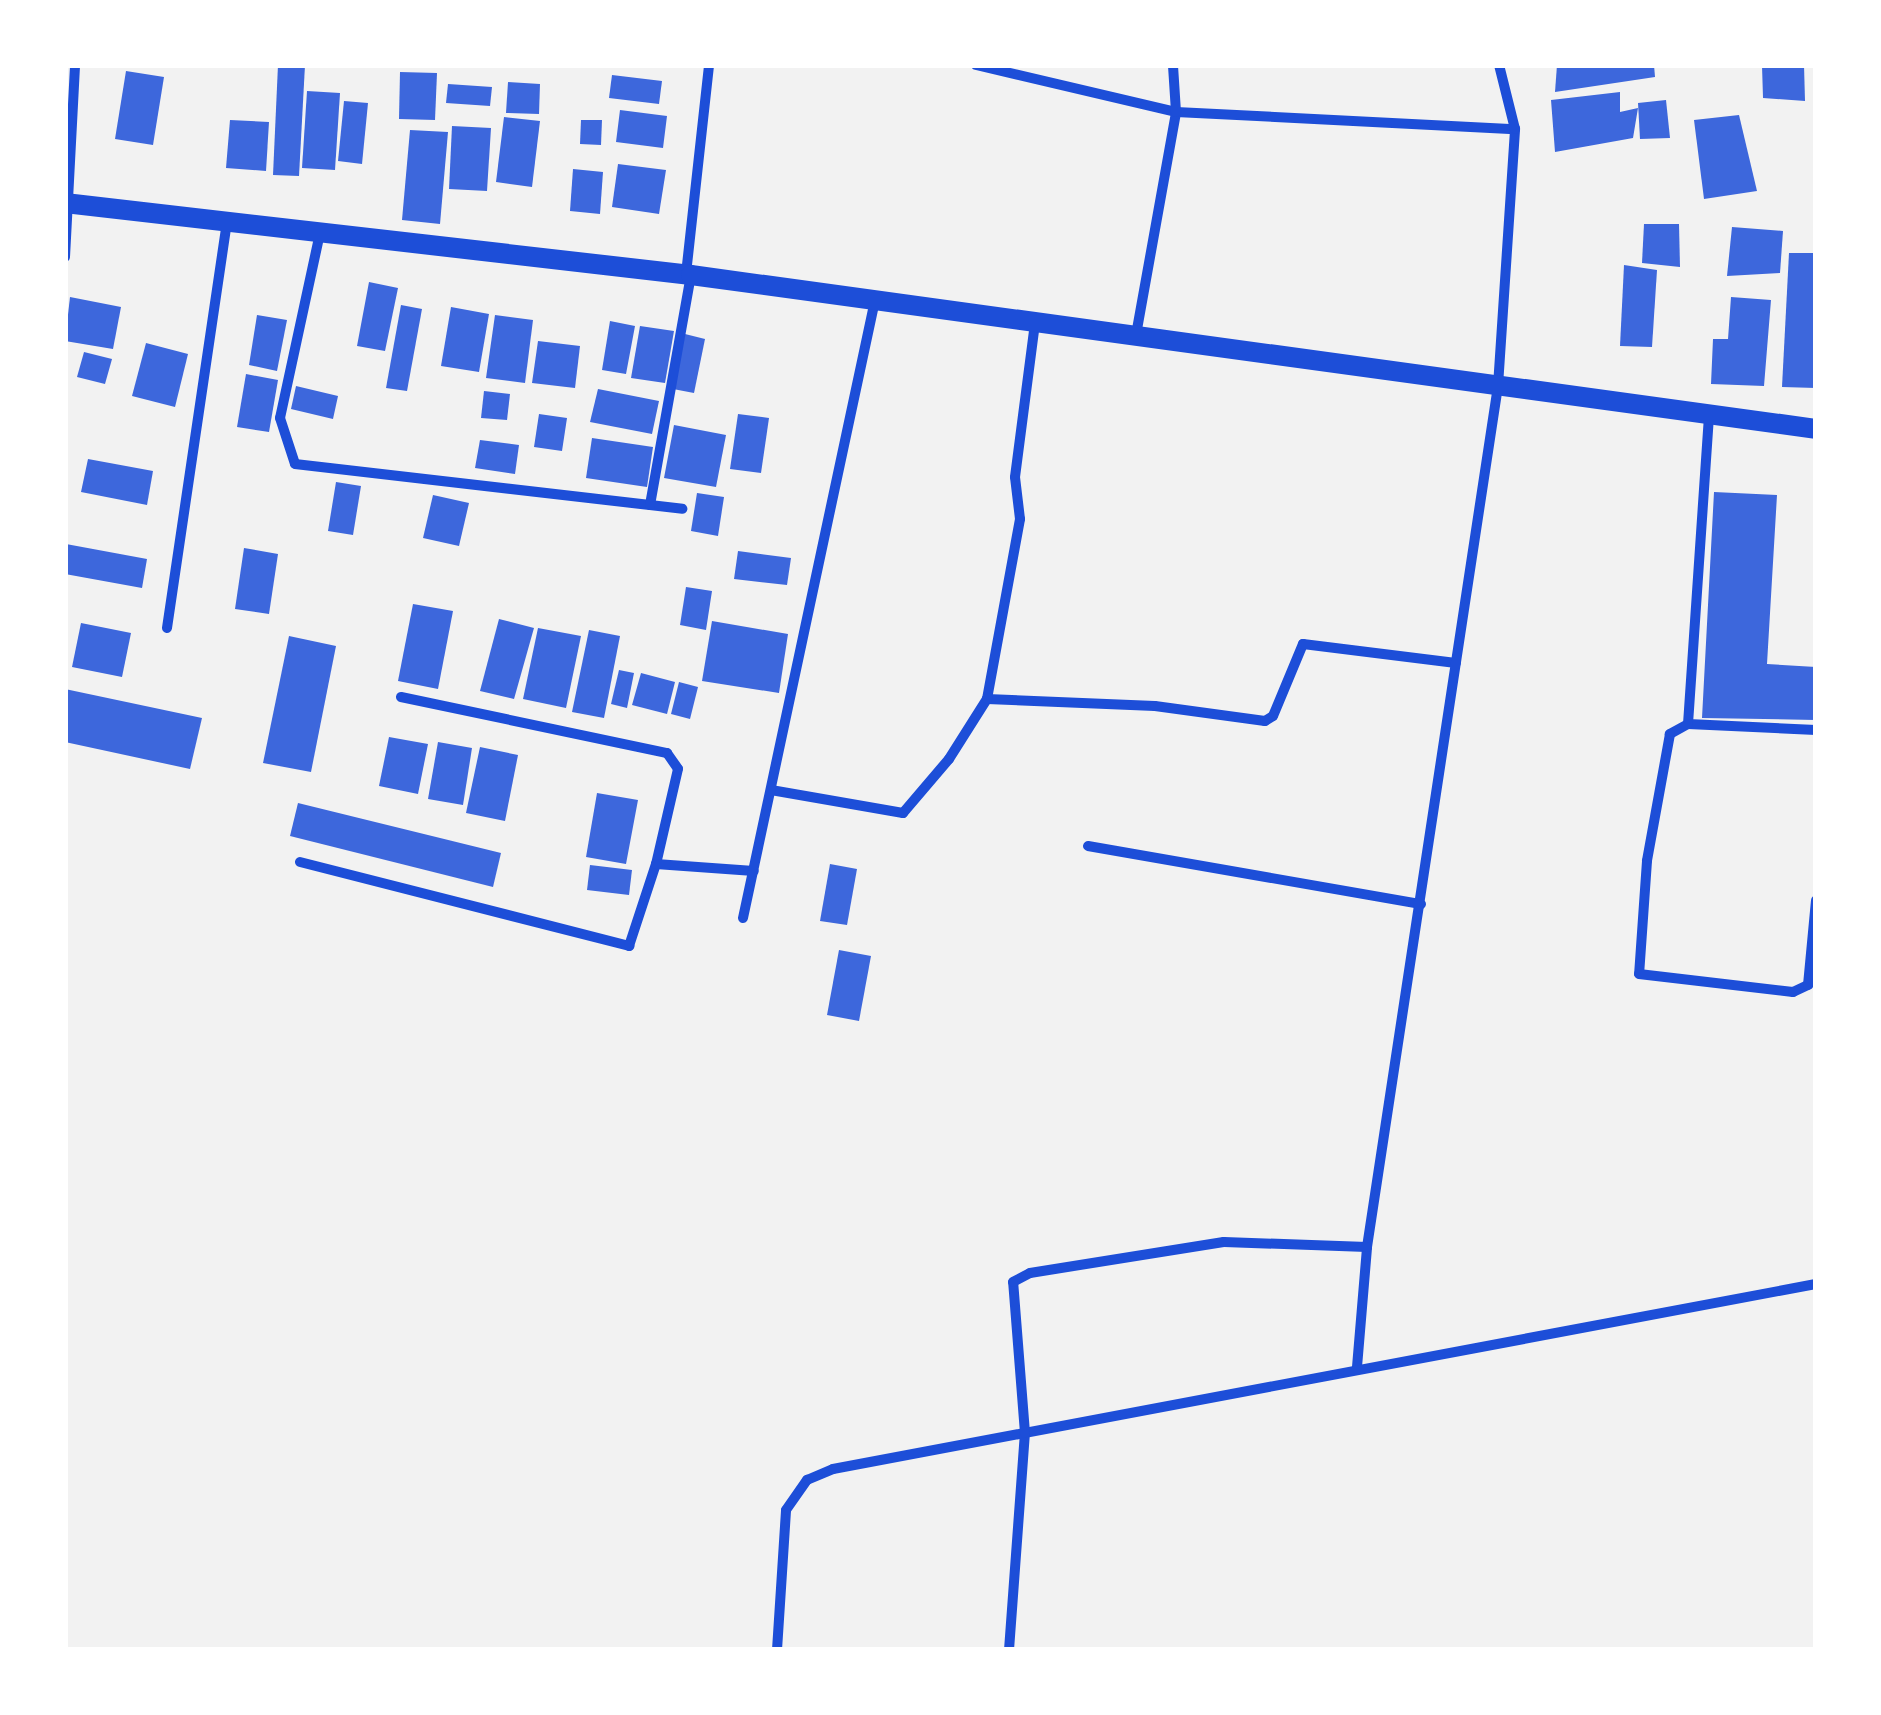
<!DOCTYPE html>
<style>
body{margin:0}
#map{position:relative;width:1881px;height:1715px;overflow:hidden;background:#f2f2f2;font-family:"Fira Sans Condensed",sans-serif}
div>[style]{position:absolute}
.building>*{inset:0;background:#3d67dc}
.minor>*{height:10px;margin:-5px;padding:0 5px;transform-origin:5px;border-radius:5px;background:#1d4ed8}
.secondary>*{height:20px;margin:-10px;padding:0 10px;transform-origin:10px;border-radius:10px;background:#1d4ed8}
span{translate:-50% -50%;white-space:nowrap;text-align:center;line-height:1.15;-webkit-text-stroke:8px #fff;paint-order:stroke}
.frame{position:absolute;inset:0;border:68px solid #fff;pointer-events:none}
</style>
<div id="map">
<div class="building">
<div style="clip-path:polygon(278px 65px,305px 65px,299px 176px,273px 175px)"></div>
<div style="clip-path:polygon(1557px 65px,1654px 65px,1655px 77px,1555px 92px)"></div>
<div style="clip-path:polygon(1762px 65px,1804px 65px,1805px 101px,1763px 98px)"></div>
<div style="clip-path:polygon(126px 71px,164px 77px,153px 145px,115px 139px)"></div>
<div style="clip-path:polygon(400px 72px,437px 73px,435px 120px,399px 119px)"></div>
<div style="clip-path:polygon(612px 75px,662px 81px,659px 104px,609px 98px)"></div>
<div style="clip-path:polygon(508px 82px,540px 84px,539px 114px,506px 113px)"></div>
<div style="clip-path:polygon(448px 84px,492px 87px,490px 106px,446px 103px)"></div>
<div style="clip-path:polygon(307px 91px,340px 93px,335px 170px,302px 168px)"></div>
<div style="clip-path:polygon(1620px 92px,1620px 112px,1638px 108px,1633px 138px,1555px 152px,1551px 100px)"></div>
<div style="clip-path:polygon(1666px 100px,1670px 138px,1640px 139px,1638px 103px)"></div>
<div style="clip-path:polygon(344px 101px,368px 103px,362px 164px,338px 161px)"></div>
<div style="clip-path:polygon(620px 110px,667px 116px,663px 148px,616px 142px)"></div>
<div style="clip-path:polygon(1739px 115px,1757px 191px,1704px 199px,1694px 120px)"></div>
<div style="clip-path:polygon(504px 117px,540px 121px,532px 187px,496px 182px)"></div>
<div style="clip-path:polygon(230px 120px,269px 122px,266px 171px,226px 168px)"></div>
<div style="clip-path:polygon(581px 120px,602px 120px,601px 145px,580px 144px)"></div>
<div style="clip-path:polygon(452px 126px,491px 128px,487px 191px,449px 189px)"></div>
<div style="clip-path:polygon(410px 130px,448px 132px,440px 224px,402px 220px)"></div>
<div style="clip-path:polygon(618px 164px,666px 170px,659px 214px,612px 207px)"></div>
<div style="clip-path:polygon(573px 169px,603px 172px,600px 214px,570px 211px)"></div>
<div style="clip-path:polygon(1644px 224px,1679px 224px,1680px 267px,1642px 263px)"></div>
<div style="clip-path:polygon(1732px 227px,1783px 231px,1780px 273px,1727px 276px)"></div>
<div style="clip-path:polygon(1789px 253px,1816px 253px,1816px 388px,1782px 387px)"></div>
<div style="clip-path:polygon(1624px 265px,1657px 270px,1652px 347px,1620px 346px)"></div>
<div style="clip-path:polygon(369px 282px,398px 288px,385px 351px,357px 346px)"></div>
<div style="clip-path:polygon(70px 297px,121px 307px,113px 349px,65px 341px)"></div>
<div style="clip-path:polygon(1731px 297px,1771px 300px,1764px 386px,1711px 384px,1713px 339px,1728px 339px)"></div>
<div style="clip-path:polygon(401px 305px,422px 309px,407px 391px,386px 388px)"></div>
<div style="clip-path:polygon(451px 307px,489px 314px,479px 372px,441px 366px)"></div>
<div style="clip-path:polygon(257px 315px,287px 320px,277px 371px,249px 365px)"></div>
<div style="clip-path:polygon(495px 315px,533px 320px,525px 383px,486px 378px)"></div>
<div style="clip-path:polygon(610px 321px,635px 326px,626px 374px,602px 370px)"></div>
<div style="clip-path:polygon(640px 326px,674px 331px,665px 383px,631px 378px)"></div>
<div style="clip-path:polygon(685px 334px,705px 339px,694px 393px,673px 389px)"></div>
<div style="clip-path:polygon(538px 341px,580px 346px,575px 388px,532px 383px)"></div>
<div style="clip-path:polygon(146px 343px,188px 354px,175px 407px,132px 396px)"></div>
<div style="clip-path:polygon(84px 352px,112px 359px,105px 384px,77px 377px)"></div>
<div style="clip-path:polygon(246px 374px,278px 380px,269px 432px,237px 427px)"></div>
<div style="clip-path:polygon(296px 386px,338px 396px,333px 419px,291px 409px)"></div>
<div style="clip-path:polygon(598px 389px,659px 401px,652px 434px,590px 422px)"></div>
<div style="clip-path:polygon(484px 391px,510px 394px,507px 420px,481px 418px)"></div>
<div style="clip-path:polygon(539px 414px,567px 418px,562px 451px,534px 447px)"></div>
<div style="clip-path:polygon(738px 414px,769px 418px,761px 473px,730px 469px)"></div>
<div style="clip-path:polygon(674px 425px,726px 435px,716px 487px,664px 478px)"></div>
<div style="clip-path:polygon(592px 438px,653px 447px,647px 487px,586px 478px)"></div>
<div style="clip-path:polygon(480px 440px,519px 445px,515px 474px,475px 468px)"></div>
<div style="clip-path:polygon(88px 459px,153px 471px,147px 505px,81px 492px)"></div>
<div style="clip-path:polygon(336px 482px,361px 486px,353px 535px,328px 531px)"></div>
<div style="clip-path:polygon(1714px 492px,1777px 495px,1767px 664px,1816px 667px,1816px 720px,1702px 718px)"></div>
<div style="clip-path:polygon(697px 493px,724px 497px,718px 536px,691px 531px)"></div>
<div style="clip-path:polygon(433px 495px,469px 503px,459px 546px,423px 538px)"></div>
<div style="clip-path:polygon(66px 544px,147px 559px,142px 588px,65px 574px)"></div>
<div style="clip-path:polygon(244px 548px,278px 554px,269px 614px,235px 609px)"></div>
<div style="clip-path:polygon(738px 551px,791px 558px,787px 585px,734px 579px)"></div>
<div style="clip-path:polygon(686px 587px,712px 591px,706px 630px,680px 625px)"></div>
<div style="clip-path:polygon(413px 604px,453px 611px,438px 689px,398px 681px)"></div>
<div style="clip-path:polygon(499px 619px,534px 628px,514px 699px,480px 691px)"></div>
<div style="clip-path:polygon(712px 621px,788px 634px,779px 693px,702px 681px)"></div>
<div style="clip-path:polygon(81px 623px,131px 633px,122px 677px,72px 667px)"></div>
<div style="clip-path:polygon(538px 628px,581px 636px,566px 708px,523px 699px)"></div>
<div style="clip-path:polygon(589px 630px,620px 636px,604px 718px,572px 712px)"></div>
<div style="clip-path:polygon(289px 636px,336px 646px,311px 772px,263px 763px)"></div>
<div style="clip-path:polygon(619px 670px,634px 673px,627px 708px,611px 704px)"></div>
<div style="clip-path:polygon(641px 673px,675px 682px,667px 714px,632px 705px)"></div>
<div style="clip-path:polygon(679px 682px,698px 687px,690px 719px,671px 714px)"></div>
<div style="clip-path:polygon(65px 689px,202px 718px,190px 769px,65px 742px)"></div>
<div style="clip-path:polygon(389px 737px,428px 744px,418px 794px,379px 786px)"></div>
<div style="clip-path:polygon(438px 742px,472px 748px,463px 805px,428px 799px)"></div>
<div style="clip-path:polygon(480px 747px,518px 755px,505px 821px,466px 813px)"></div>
<div style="clip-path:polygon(597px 793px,638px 800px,626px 864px,586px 857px)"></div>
<div style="clip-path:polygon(298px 803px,501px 853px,493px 887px,290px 836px)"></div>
<div style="clip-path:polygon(830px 864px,857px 869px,847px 925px,820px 921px)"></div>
<div style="clip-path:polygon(590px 865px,632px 870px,629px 895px,587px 890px)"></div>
<div style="clip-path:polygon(839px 950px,871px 956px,859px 1021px,827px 1015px)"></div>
</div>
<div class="minor">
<div style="left:976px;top:65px;width:205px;rotate:13.2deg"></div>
<div style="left:1176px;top:112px;width:339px;rotate:2.9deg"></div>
<div style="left:320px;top:233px;width:189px;rotate:102.2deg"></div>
<div style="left:280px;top:418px;width:48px;rotate:71.9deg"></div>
<div style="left:295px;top:464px;width:390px;rotate:6.6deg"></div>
<div style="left:65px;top:257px;width:192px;rotate:-87deg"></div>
<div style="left:686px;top:274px;width:210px;rotate:-83.7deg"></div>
<div style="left:1136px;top:335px;width:227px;rotate:-79.8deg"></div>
<div style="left:1176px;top:112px;width:47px;rotate:-93.7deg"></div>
<div style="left:650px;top:505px;width:234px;rotate:-79.9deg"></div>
<div style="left:167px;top:628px;width:409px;rotate:-81.6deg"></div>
<div style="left:401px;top:697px;width:272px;rotate:11.9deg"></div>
<div style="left:667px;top:753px;width:19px;rotate:55deg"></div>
<div style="left:678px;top:769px;width:98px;rotate:103deg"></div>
<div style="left:987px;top:699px;width:168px;rotate:2.4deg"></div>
<div style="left:1155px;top:706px;width:111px;rotate:7.8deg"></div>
<div style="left:1265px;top:721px;width:9px;rotate:-32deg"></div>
<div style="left:1273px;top:716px;width:78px;rotate:-67.4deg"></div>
<div style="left:1303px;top:644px;width:154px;rotate:7.1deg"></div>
<div style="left:1688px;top:724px;width:310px;rotate:-86.1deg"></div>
<div style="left:1816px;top:730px;width:128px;rotate:-177.3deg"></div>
<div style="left:1688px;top:724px;width:21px;rotate:151deg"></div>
<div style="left:1670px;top:734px;width:129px;rotate:100.3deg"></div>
<div style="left:1647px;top:861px;width:113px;rotate:94deg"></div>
<div style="left:1639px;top:974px;width:155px;rotate:6.7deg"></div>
<div style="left:1793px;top:992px;width:17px;rotate:-25deg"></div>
<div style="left:1808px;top:985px;width:85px;rotate:-84.6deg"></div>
<div style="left:771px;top:790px;width:134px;rotate:9.9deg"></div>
<div style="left:903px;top:813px;width:71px;rotate:-49.6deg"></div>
<div style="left:949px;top:759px;width:71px;rotate:-57.7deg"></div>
<div style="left:987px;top:699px;width:183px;rotate:-79.6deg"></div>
<div style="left:1020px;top:519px;width:42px;rotate:-96.8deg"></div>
<div style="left:1015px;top:477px;width:155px;rotate:-82.6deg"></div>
<div style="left:1088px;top:846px;width:338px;rotate:9.9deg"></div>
<div style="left:300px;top:862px;width:340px;rotate:14.3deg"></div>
<div style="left:629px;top:946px;width:86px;rotate:-71.8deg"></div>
<div style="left:656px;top:864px;width:98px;rotate:4.1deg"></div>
<div style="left:743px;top:918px;width:627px;rotate:-77.94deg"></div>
<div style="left:1357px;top:1367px;width:120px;rotate:-85.2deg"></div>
<div style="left:1367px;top:1247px;width:871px;rotate:-81.35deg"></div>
<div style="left:1498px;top:386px;width:258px;rotate:-86.2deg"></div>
<div style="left:1515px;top:129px;width:66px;rotate:-104deg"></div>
<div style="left:777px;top:1650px;width:140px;rotate:-86.3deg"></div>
<div style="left:786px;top:1510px;width:37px;rotate:-55deg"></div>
<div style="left:807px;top:1480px;width:28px;rotate:-23deg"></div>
<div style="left:833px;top:1469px;width:1000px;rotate:-10.66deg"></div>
<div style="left:1009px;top:1650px;width:218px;rotate:-85.8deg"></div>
<div style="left:1025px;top:1433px;width:151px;rotate:-94.5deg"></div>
<div style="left:1013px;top:1282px;width:19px;rotate:-28deg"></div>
<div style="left:1030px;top:1273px;width:196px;rotate:-9.1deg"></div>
<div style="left:1224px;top:1242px;width:143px;rotate:2deg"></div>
</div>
<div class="secondary">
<div style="left:65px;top:203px;width:630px;rotate:6.56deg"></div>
<div style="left:691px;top:275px;width:1135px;rotate:7.79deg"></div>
</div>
<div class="frame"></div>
</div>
